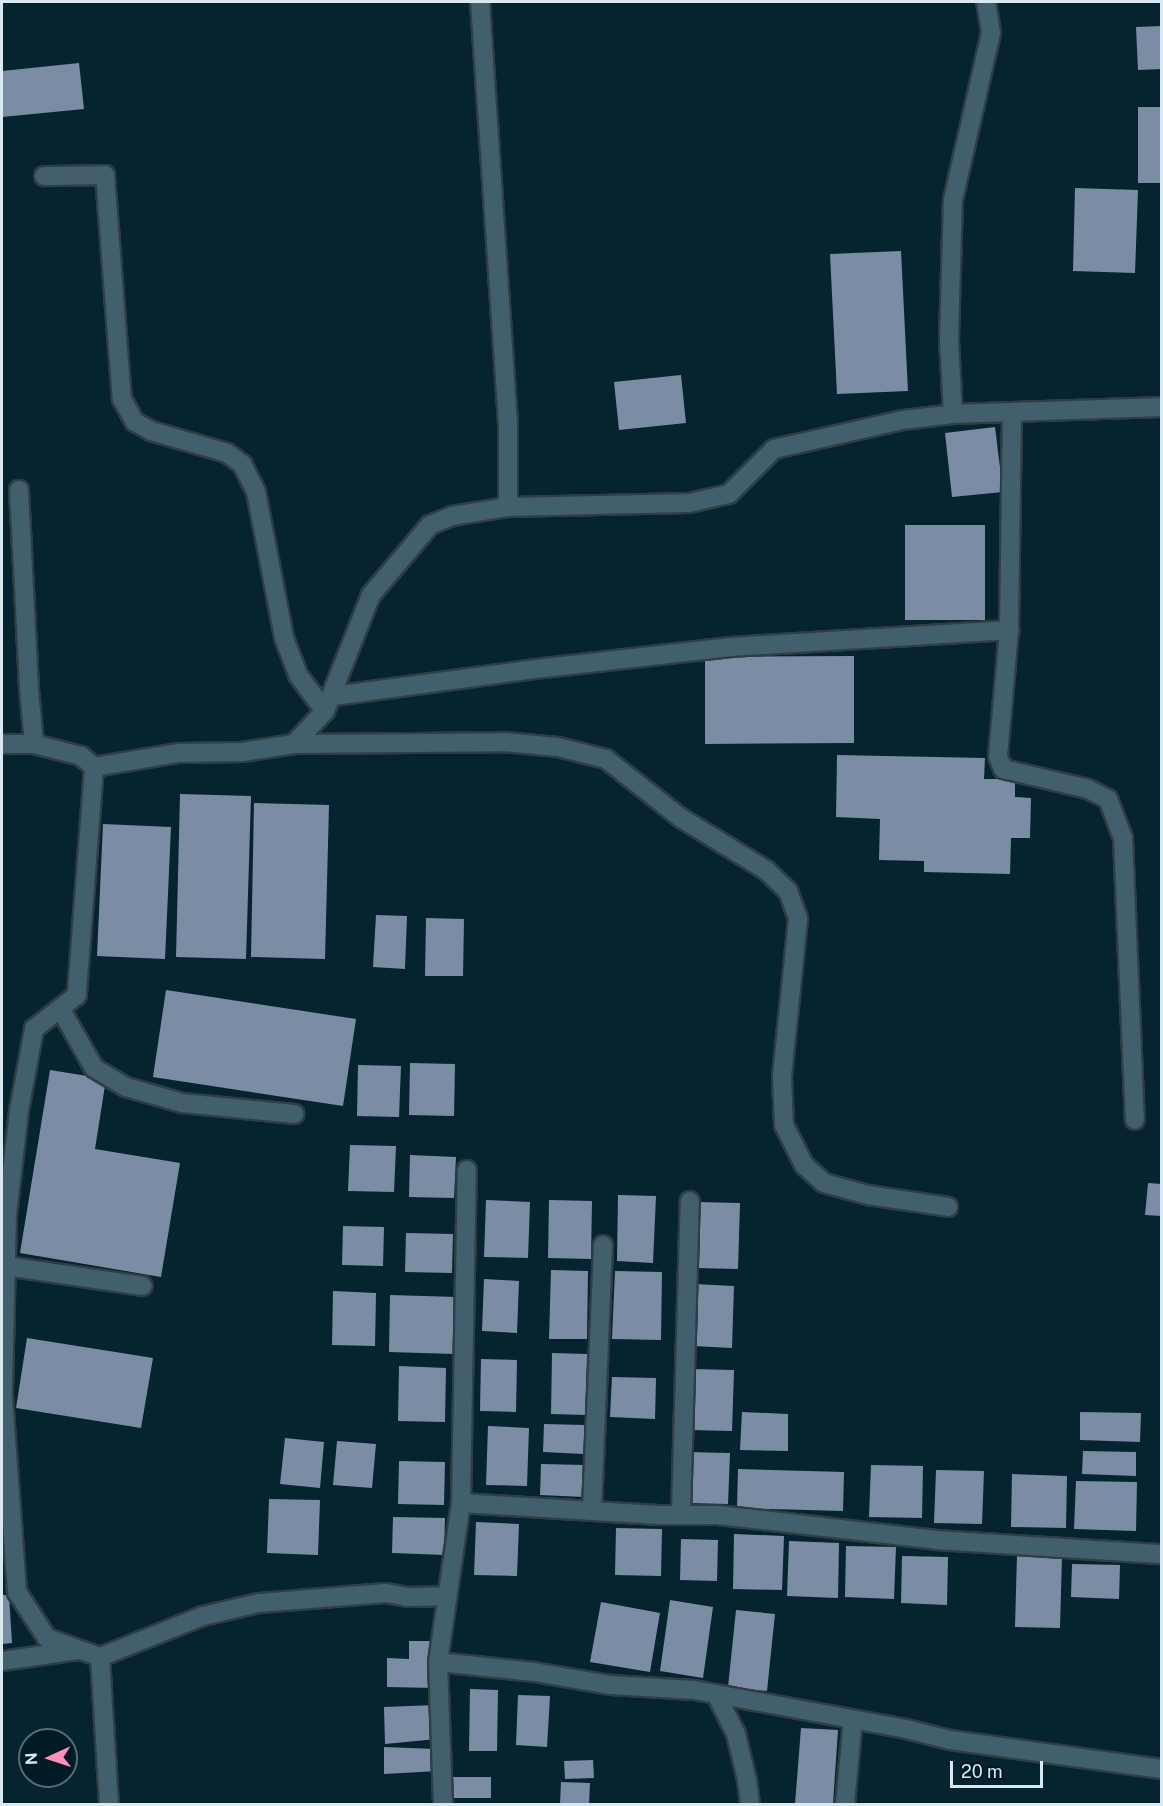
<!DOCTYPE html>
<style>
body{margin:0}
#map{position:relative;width:1163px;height:1806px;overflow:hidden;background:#062330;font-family:"Public Sans",sans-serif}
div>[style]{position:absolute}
.building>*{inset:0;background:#7b8da5}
.roads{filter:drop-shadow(2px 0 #303d45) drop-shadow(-2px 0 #303d45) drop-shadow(0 2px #303d45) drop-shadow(0 -2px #303d45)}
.minor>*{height:18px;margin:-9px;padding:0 9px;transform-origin:9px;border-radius:9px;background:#415f6d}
span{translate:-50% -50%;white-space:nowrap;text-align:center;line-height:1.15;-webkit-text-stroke:6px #001a26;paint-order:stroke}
.frame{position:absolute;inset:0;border:3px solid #d8e9f1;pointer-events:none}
.north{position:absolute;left:18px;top:1728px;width:60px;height:60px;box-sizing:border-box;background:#001a26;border:2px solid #566d77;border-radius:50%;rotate:267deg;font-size:16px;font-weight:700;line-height:24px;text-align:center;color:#d8e9f1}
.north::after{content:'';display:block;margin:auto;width:21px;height:27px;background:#ff8eb9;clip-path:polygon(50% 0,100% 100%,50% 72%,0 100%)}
.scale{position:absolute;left:950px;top:1761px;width:93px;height:27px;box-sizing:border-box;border:3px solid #d8e9f1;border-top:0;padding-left:8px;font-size:18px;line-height:21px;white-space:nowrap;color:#d8e9f1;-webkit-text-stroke:4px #001a26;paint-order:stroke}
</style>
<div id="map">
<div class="building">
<div style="clip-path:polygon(1162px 26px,1162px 69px,1138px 70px,1136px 27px)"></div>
<div style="clip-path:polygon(79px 63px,84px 109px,2px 117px,2px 71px)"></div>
<div style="clip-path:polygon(1138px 107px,1162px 107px,1162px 183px,1138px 183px)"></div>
<div style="clip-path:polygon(1075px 188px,1138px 190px,1135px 273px,1073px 271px)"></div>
<div style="clip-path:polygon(901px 251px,908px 391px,837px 394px,830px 254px)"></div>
<div style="clip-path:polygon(681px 375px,686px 423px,619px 430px,614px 382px)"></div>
<div style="clip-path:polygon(995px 427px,1003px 492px,952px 497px,945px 433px)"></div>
<div style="clip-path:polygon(905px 525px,985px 525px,985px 620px,905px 620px)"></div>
<div style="clip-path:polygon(854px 656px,854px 743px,705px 744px,705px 657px)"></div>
<div style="clip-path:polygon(837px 755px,985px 758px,984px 779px,1015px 779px,1015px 797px,1031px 798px,1030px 838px,1011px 838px,1010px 874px,924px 872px,924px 861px,879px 860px,880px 819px,836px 817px)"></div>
<div style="clip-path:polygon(180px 794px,251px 796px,246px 959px,176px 957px)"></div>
<div style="clip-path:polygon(254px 803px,329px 805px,325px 959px,251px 957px)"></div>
<div style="clip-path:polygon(103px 824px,171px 827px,165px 959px,97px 956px)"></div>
<div style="clip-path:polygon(376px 915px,407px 916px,405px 969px,373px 967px)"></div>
<div style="clip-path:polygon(426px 918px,464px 919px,463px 976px,425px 976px)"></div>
<div style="clip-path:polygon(166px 990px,356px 1019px,343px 1106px,153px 1077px)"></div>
<div style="clip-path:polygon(410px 1063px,455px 1064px,454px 1116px,409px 1115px)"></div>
<div style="clip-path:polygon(358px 1065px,401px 1066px,399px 1117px,357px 1116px)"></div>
<div style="clip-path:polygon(50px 1070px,106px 1079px,95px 1149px,180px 1163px,161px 1277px,20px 1253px)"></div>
<div style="clip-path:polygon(350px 1145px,396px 1146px,394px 1192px,348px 1191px)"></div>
<div style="clip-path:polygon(410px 1155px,456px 1157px,454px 1198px,409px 1197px)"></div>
<div style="clip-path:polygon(1148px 1183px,1162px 1184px,1162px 1216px,1145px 1215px)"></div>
<div style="clip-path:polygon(618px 1195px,656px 1196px,653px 1263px,617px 1261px)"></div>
<div style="clip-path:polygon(486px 1200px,530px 1202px,528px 1258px,484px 1257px)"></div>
<div style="clip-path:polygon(549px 1200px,592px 1201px,591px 1259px,548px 1258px)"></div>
<div style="clip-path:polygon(697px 1202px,740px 1203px,738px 1269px,696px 1268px)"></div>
<div style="clip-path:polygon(343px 1226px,384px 1227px,383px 1266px,342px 1265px)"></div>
<div style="clip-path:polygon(406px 1233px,453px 1234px,452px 1273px,405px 1272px)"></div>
<div style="clip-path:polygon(551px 1270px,588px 1271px,587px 1339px,549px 1339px)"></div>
<div style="clip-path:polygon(615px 1271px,662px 1272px,661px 1340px,612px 1339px)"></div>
<div style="clip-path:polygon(484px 1279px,519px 1281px,517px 1333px,482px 1331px)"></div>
<div style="clip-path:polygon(694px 1284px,734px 1286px,732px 1348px,693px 1346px)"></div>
<div style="clip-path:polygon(333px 1291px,376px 1293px,375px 1346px,332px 1345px)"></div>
<div style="clip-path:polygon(390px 1295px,457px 1297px,455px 1354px,389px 1352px)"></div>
<div style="clip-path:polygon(27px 1338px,153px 1358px,141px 1428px,16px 1408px)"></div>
<div style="clip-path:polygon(552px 1353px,587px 1354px,586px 1415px,551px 1414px)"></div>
<div style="clip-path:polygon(481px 1359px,517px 1360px,516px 1412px,480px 1411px)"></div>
<div style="clip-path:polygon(399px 1366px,446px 1368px,445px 1422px,398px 1421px)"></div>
<div style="clip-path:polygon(691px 1369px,734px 1370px,732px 1431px,689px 1430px)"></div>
<div style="clip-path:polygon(612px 1377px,656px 1378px,655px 1419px,610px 1417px)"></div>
<div style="clip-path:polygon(742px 1412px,788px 1414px,788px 1451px,740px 1450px)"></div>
<div style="clip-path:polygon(1080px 1412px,1141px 1413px,1140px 1442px,1080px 1440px)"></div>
<div style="clip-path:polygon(544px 1424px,585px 1425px,584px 1454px,543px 1452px)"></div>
<div style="clip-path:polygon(488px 1426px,529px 1428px,527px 1486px,486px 1485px)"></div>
<div style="clip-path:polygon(285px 1438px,324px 1442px,320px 1488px,280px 1484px)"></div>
<div style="clip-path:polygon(337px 1441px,376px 1444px,372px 1488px,333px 1485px)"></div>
<div style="clip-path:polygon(1083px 1451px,1136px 1452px,1136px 1476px,1082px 1474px)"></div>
<div style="clip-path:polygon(687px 1452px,730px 1453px,728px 1504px,686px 1503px)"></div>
<div style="clip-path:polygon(399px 1461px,445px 1462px,444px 1505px,398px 1504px)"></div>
<div style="clip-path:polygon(541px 1464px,585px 1465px,584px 1497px,540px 1495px)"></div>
<div style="clip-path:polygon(871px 1465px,923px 1466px,922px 1518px,869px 1517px)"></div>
<div style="clip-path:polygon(738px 1469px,844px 1472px,843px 1511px,737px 1508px)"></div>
<div style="clip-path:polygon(936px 1470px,984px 1471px,982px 1524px,934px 1523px)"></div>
<div style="clip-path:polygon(1012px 1474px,1067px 1476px,1066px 1528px,1011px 1527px)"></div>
<div style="clip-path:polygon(1076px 1481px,1137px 1482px,1136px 1531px,1074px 1529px)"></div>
<div style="clip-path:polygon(269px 1499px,320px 1500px,318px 1555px,267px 1553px)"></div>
<div style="clip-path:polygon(393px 1517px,445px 1518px,444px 1555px,392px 1553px)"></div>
<div style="clip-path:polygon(476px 1522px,519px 1524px,517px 1576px,474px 1575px)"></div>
<div style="clip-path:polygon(616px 1528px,662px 1529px,661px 1576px,615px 1575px)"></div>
<div style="clip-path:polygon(734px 1534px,784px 1536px,782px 1590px,733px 1589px)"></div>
<div style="clip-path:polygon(681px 1539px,718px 1540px,717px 1581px,680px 1580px)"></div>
<div style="clip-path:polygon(789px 1541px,839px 1543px,838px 1598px,787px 1596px)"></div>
<div style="clip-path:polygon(846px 1546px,896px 1547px,894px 1599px,845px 1597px)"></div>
<div style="clip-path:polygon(1017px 1555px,1062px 1556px,1060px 1628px,1015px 1627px)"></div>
<div style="clip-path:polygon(902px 1556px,948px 1557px,947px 1605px,901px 1603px)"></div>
<div style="clip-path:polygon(1072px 1564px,1120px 1565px,1119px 1599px,1071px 1597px)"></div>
<div style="clip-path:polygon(2px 1595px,9px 1595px,12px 1643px,2px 1644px)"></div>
<div style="clip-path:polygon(670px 1600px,713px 1607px,703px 1678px,660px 1671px)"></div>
<div style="clip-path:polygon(601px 1602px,660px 1613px,650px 1672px,590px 1662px)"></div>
<div style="clip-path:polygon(736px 1610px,775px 1614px,767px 1691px,728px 1687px)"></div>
<div style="clip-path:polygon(409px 1641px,437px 1641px,436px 1688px,387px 1687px,387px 1658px,409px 1659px)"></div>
<div style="clip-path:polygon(470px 1689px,498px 1690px,497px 1751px,469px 1751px)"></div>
<div style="clip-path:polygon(518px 1695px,550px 1696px,547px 1747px,516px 1745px)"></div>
<div style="clip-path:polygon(435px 1705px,437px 1739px,385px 1744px,384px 1707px)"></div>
<div style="clip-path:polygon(801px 1728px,838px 1730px,833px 1804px,795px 1804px)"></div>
<div style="clip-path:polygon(384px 1747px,435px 1749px,438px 1771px,384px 1774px)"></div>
<div style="clip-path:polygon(593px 1760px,594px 1778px,565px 1779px,564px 1761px)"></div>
<div style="clip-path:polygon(448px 1777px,491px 1777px,491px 1798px,447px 1798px)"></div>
<div style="clip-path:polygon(561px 1782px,590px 1783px,589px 1804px,560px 1804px)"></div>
</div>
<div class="roads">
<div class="minor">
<div style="left:480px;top:2px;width:425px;rotate:86.2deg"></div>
<div style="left:508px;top:426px;width:81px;rotate:90deg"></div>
<div style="left:44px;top:176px;width:61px;rotate:-0.9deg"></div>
<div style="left:105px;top:175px;width:225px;rotate:85.7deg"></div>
<div style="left:122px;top:399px;width:26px;rotate:61deg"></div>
<div style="left:135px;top:422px;width:18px;rotate:29deg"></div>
<div style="left:151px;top:431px;width:79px;rotate:16.1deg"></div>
<div style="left:227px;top:453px;width:19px;rotate:36deg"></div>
<div style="left:242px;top:464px;width:31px;rotate:63deg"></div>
<div style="left:256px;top:492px;width:149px;rotate:79.1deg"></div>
<div style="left:284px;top:638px;width:40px;rotate:69deg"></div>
<div style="left:298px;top:675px;width:45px;rotate:53.1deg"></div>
<div style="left:1012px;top:413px;width:217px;rotate:90.8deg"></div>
<div style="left:1009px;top:630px;width:127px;rotate:95deg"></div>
<div style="left:998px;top:757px;width:13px;rotate:67deg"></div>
<div style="left:1003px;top:769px;width:87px;rotate:13.2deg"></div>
<div style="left:1088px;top:789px;width:22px;rotate:27deg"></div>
<div style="left:1108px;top:799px;width:42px;rotate:69deg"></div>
<div style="left:1123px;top:838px;width:282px;rotate:87.6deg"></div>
<div style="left:953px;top:414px;width:74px;rotate:-93.1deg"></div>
<div style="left:949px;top:340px;width:140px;rotate:-88.4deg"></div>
<div style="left:953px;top:200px;width:171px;rotate:-77.2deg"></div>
<div style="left:991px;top:33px;width:31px;rotate:-99deg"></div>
<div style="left:19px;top:490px;width:199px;rotate:87.1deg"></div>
<div style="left:29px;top:689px;width:55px;rotate:84.8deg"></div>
<div style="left:333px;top:696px;width:213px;rotate:-7.6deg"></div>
<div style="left:544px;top:668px;width:188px;rotate:-6.4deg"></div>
<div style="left:731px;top:647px;width:279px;rotate:-3.5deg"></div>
<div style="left:2px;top:744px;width:32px"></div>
<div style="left:34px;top:744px;width:49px;rotate:14.3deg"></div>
<div style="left:81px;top:756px;width:17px;rotate:40deg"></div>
<div style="left:94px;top:767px;width:229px;rotate:94.3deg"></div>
<div style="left:77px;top:995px;width:55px;rotate:141.7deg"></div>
<div style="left:34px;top:1029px;width:83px;rotate:100.4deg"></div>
<div style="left:19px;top:1111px;width:104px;rotate:96.6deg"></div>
<div style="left:7px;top:1214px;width:183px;rotate:91.3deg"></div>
<div style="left:3px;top:1397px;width:196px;rotate:85.9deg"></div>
<div style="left:17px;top:1592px;width:55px;rotate:56.9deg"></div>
<div style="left:47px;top:1638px;width:56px;rotate:19.7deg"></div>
<div style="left:100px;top:1657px;width:147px;rotate:86.5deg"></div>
<div style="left:294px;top:744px;width:210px;rotate:-0.5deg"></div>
<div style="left:504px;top:742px;width:54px;rotate:5.3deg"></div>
<div style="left:558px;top:747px;width:49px;rotate:14deg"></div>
<div style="left:606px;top:759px;width:95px;rotate:38.2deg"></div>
<div style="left:681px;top:818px;width:100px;rotate:31.5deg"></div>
<div style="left:766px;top:870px;width:30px;rotate:44deg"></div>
<div style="left:788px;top:891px;width:30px;rotate:70deg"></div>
<div style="left:798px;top:919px;width:159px;rotate:95.8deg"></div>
<div style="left:782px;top:1077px;width:48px;rotate:87.6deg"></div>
<div style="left:784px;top:1125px;width:45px;rotate:63.4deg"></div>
<div style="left:804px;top:1165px;width:27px;rotate:42deg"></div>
<div style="left:824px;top:1183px;width:46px;rotate:15.3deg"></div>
<div style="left:868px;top:1195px;width:81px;rotate:8.5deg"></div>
<div style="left:94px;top:767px;width:86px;rotate:-9.4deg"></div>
<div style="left:179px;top:753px;width:63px;rotate:-0.9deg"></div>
<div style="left:242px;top:752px;width:53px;rotate:-8.7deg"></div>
<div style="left:294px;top:744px;width:45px;rotate:-46.8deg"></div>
<div style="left:325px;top:711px;width:125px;rotate:-68.4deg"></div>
<div style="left:371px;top:595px;width:92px;rotate:-49.9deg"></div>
<div style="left:430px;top:525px;width:24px;rotate:-22deg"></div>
<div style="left:452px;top:516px;width:57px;rotate:-9.1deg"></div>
<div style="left:508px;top:507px;width:181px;rotate:-1.3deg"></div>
<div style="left:689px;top:503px;width:41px;rotate:-12.7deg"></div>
<div style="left:729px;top:494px;width:64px;rotate:-45deg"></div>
<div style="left:774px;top:449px;width:132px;rotate:-12.7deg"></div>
<div style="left:903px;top:420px;width:50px;rotate:-6.8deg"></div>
<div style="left:953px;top:414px;width:209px;rotate:-1.9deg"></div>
<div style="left:60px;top:1008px;width:69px;rotate:60.5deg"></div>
<div style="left:94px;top:1068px;width:37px;rotate:31deg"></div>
<div style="left:126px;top:1087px;width:58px;rotate:15.9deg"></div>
<div style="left:182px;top:1103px;width:113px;rotate:5.6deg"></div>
<div style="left:6px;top:1266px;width:138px;rotate:8.3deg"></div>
<div style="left:461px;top:1503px;width:198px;rotate:3.5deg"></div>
<div style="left:659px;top:1515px;width:59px"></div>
<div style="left:718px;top:1515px;width:220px;rotate:6.5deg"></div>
<div style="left:937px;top:1540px;width:225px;rotate:3.6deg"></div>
<div style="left:592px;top:1509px;width:264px;rotate:-87.6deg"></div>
<div style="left:681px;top:1515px;width:314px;rotate:-88.4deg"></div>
<div style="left:100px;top:1657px;width:111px;rotate:-21.7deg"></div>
<div style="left:203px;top:1616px;width:57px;rotate:-13.1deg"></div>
<div style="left:259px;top:1603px;width:127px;rotate:-4.5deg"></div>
<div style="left:386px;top:1593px;width:22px;rotate:10deg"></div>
<div style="left:408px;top:1597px;width:39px;rotate:-1deg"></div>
<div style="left:2px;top:1661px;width:77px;rotate:-8.2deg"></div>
<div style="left:438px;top:1662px;width:97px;rotate:5.9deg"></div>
<div style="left:534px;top:1672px;width:78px;rotate:9.6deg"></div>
<div style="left:611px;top:1685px;width:83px;rotate:3.4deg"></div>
<div style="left:694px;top:1690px;width:216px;rotate:10.4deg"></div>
<div style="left:906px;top:1729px;width:45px;rotate:14deg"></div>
<div style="left:950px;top:1740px;width:214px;rotate:7.8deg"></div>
<div style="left:716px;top:1694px;width:45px;rotate:63.4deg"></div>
<div style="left:736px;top:1734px;width:47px;rotate:76.6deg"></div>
<div style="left:747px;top:1780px;width:24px;rotate:83deg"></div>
<div style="left:443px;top:1804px;width:142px;rotate:-92deg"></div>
<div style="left:438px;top:1662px;width:161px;rotate:-81.8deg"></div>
<div style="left:461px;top:1503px;width:333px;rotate:-89deg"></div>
<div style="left:845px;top:1804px;width:84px;rotate:-84.6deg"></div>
</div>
</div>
<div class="frame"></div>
<div class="north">N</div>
<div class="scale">20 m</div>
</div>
